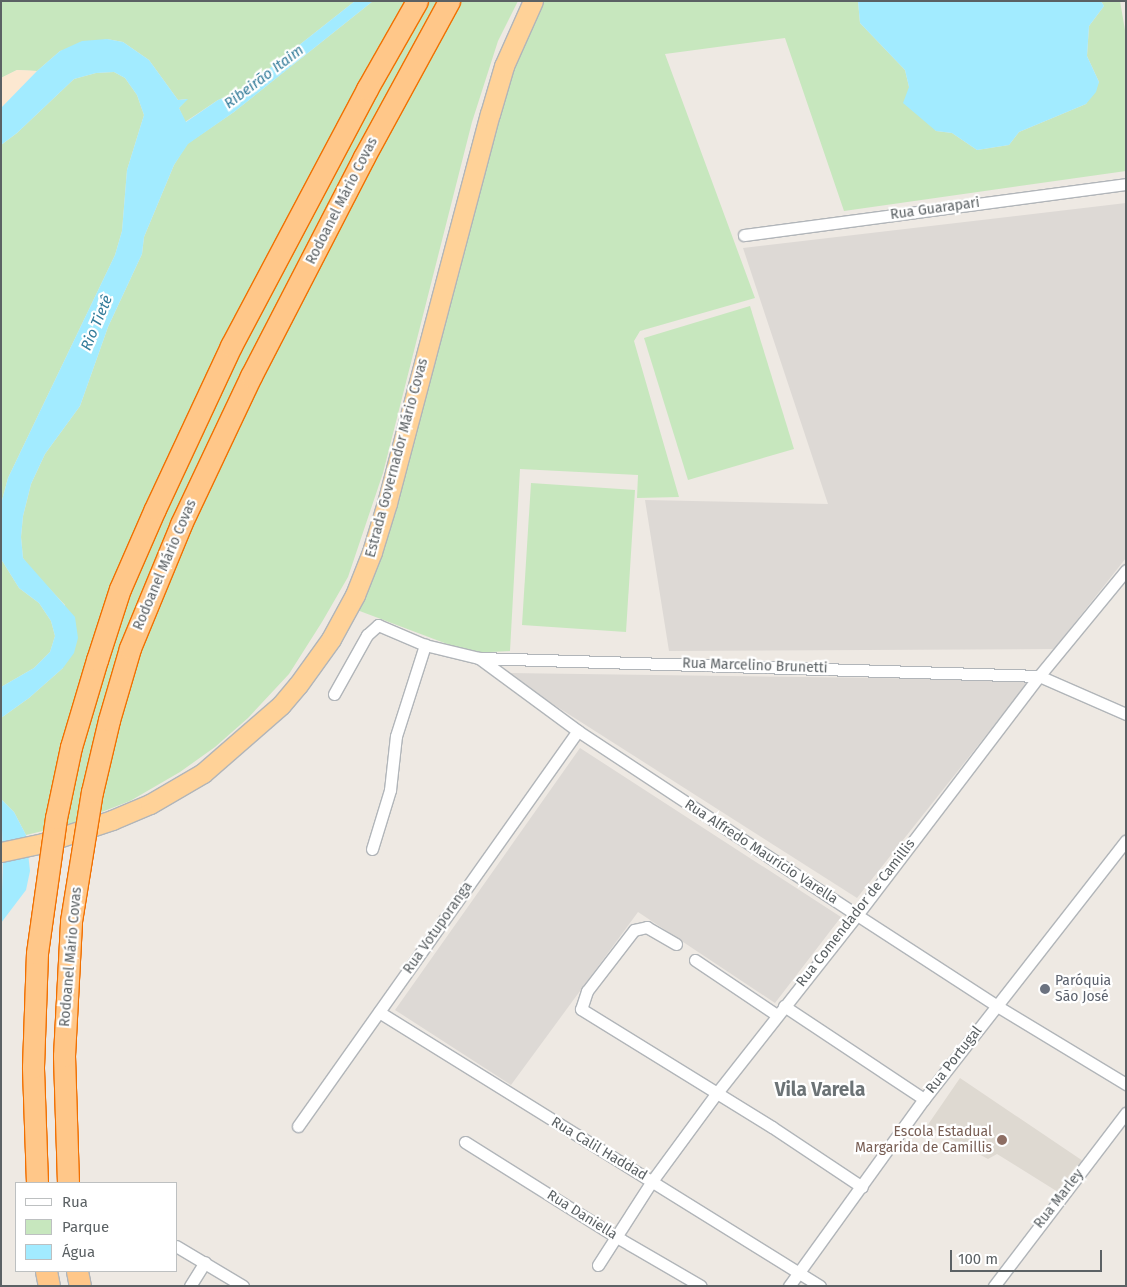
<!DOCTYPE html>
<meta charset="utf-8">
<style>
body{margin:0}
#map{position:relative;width:1127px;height:1287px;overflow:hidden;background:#eee9e3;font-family:"Fira Sans",sans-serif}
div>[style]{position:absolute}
.industrial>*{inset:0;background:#ddd9d5}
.education>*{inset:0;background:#ded9d1}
.green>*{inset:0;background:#c7e7be}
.sand>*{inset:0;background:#fce8d1}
.water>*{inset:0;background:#a2ebff}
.roads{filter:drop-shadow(1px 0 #b1b5b9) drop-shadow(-1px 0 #b1b5b9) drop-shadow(0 1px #b1b5b9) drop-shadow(0 -1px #b1b5b9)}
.minor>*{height:11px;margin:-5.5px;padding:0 5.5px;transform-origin:5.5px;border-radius:5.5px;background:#fff}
.trunk>*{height:19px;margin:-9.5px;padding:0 9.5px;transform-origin:9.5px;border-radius:9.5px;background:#ffd298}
.motorway>*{height:21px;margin:-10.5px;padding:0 10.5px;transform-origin:10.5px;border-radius:10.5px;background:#ffc789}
.bridges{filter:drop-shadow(1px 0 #f17000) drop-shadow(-1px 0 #f17000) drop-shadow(0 1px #f17000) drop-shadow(0 -1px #f17000)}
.motorway-bridge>*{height:21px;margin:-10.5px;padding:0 10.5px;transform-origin:10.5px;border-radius:10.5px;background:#ffc789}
.dots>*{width:14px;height:14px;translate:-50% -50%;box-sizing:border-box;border:2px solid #fff;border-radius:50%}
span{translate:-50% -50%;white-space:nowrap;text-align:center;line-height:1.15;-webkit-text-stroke:4.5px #fff;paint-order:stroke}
.street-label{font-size:14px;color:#5b6164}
.worship-label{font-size:14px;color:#5b616d}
.left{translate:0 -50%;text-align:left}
.education-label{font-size:14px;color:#785e54}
.right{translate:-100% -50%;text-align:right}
.water-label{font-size:15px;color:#347c9a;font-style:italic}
.district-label{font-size:19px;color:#6c7376;font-weight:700}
.frame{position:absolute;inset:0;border:2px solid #5b6164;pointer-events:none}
.legend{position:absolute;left:15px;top:1182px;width:162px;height:90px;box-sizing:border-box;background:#fff;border:1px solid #bdc0c1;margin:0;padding:6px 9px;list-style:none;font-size:15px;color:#5b6164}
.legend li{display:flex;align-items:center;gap:10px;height:25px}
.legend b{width:25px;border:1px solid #bdc0c1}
.scale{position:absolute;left:950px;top:1250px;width:152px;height:22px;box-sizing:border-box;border:2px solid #5b6164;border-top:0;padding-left:6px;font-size:15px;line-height:18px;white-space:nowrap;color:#5b6164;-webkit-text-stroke:4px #fff;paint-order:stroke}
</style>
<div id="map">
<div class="industrial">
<div style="clip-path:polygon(1126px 203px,1126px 558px,1054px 649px,669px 651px,645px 500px,828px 504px,743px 248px)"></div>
<div style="clip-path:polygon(504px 673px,1030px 680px,857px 898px)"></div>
<div style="clip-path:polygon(580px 748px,841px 917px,775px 1003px,638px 912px,511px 1085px,395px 1010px)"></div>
</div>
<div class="education">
<div style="clip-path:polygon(960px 1078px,1083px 1161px,1058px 1192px,997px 1154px,988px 1159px,927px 1126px)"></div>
</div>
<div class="green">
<div style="clip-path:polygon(1px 1px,355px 1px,241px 91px,218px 100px,185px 122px,179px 108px,187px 99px,178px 100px,149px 60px,123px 42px,107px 39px,60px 51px,37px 71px,17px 70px,1px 78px)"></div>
<div style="clip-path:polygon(373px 1px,518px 1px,498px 41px,472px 122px,383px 473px,348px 577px,322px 622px,289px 674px,248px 718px,215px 747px,180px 772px,130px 801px,68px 825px,26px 835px,14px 812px,1px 799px,1px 718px,29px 698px,63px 668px,65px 605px,30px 568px,23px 558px,21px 537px,23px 516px,31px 484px,45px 454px,80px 406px,108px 327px,142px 254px,144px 237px,174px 165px,187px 144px,234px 112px)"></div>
<div style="clip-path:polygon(543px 1px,858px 1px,860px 23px,905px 70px,909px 87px,936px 131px,952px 133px,977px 150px,1009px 145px,1019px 132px,1086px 104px,1099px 82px,1087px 56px,1089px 26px,1104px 6px,1101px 1px,1120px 1px,1126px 36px,1126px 171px,844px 211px,785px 38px,665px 54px,755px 298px,640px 331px,634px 341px,679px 497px,637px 498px,638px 475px,520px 469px,510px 651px,471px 653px,357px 610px,376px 569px,387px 533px,506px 86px)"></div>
<div style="clip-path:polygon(114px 72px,125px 78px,137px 95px,144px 115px,127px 170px,122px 231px,115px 255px,8px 478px,1px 504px,1px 145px,17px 133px,74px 79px,96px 73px)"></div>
<div style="clip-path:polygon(750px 306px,794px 449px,688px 480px,644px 338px)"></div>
<div style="clip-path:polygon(531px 483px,635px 490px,626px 632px,522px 625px)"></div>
<div style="clip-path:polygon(1px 559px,19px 588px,39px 603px,51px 621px,55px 636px,50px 652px,34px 668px,1px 687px)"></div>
</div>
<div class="sand">
<div style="clip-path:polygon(17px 70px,37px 71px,1px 108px,1px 78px)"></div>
</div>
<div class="water">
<div style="clip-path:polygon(355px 1px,373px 1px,234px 112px,188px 144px,174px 165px,144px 237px,142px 254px,108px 327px,80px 406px,45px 454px,31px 484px,23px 516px,21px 537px,23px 558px,75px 617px,78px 638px,74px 653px,63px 668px,29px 698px,1px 718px,1px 687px,34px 668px,50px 652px,55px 636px,51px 621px,39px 603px,19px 588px,1px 559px,1px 504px,8px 478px,115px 255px,122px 231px,127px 170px,144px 115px,137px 95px,125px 78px,114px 72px,96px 73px,74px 79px,17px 133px,1px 145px,1px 108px,37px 71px,60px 51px,82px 41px,107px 39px,123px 42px,149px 60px,178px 100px,188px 99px,179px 108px,186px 122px,218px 100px,241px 91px)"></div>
<div style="clip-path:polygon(858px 1px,1101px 1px,1104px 6px,1089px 26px,1087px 56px,1099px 82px,1096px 92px,1086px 104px,1019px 132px,1009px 145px,977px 150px,952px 133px,936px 131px,903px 103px,909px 87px,905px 70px,860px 23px)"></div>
<div style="clip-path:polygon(1px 799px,14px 812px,26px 835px,30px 871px,26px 890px,1px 923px,3px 861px)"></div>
</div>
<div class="roads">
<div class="minor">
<div style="left:744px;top:235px;width:385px;rotate:-7.6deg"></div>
<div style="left:479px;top:658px;width:123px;rotate:36.4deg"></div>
<div style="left:578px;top:731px;width:334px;rotate:33.4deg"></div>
<div style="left:857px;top:915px;width:167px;rotate:33deg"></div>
<div style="left:997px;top:1006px;width:151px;rotate:31.2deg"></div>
<div style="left:334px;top:694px;width:68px;rotate:-60.8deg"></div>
<div style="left:367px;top:635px;width:15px;rotate:-42deg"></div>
<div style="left:378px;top:625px;width:51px;rotate:23.1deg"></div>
<div style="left:425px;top:645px;width:56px;rotate:13.5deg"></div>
<div style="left:479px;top:658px;width:560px;rotate:1.84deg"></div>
<div style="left:1039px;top:676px;width:95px;rotate:23.6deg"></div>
<div style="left:372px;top:849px;width:62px;rotate:-73deg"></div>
<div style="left:390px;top:790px;width:54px;rotate:-83.7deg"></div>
<div style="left:396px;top:736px;width:96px;rotate:-72.3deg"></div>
<div style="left:676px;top:944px;width:34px;rotate:-150deg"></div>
<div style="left:647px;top:927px;width:13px;rotate:167deg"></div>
<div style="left:634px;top:930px;width:77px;rotate:127.6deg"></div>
<div style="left:587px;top:991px;width:19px;rotate:108deg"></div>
<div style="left:581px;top:1009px;width:225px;rotate:31.7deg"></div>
<div style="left:772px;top:1127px;width:108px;rotate:33.7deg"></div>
<div style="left:695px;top:960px;width:99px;rotate:33.9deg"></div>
<div style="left:784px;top:1006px;width:168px;rotate:33.6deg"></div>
<div style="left:379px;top:1012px;width:519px;rotate:31.85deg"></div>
<div style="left:298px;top:1126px;width:484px;rotate:-54.7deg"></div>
<div style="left:465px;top:1142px;width:177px;rotate:32.1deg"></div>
<div style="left:615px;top:1236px;width:99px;rotate:30.2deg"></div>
<div style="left:176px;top:1246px;width:78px;rotate:30.8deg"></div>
<div style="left:598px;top:1265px;width:100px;rotate:-57.3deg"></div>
<div style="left:652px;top:1181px;width:108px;rotate:-53.7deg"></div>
<div style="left:716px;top:1094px;width:228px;rotate:-51.8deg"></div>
<div style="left:857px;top:915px;width:300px;rotate:-52.7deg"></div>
<div style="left:1039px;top:676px;width:137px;rotate:-50.6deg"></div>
<div style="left:190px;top:1286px;width:28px;rotate:-58deg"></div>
<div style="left:789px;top:1286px;width:231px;rotate:-54.2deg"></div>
<div style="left:924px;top:1099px;width:328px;rotate:-52deg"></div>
<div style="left:994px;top:1286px;width:218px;rotate:-52.7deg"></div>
</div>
<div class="trunk">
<div style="left:1px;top:852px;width:43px;rotate:-12.1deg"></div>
<div style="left:43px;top:843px;width:73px;rotate:-18.4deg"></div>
<div style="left:112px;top:820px;width:41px;rotate:-22.8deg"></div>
<div style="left:150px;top:804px;width:61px;rotate:-30.3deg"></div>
<div style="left:203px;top:773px;width:103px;rotate:-41.1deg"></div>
<div style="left:281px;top:705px;width:26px;rotate:-50deg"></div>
<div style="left:298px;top:685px;width:57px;rotate:-54.3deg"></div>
<div style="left:331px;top:639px;width:50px;rotate:-61.4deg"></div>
<div style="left:355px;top:595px;width:46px;rotate:-68.4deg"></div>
<div style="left:372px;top:552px;width:51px;rotate:-73deg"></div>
<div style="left:387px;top:503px;width:402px;rotate:-75.2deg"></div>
<div style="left:490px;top:114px;width:50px;rotate:-73.7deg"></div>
<div style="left:504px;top:66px;width:71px;rotate:-66deg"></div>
</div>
<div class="motorway">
<div style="left:46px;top:1271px;width:15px;rotate:79deg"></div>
<div style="left:77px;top:1271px;width:15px;rotate:79deg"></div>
</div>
</div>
<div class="bridges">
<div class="motorway-bridge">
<div style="left:37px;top:1183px;width:116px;rotate:-92deg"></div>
<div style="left:33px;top:1067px;width:114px;rotate:-88deg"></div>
<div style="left:37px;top:953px;width:136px;rotate:-82deg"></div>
<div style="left:56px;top:818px;width:73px;rotate:-78.1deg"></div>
<div style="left:71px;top:747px;width:91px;rotate:-73.4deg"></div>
<div style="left:97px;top:660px;width:75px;rotate:-72.1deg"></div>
<div style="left:120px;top:589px;width:87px;rotate:-66.4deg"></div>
<div style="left:155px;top:509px;width:180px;rotate:-65deg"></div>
<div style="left:231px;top:346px;width:291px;rotate:-62.1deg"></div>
<div style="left:367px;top:89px;width:101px;rotate:-60.4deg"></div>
<div style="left:68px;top:1183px;width:127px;rotate:-91.8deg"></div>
<div style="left:64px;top:1056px;width:135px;rotate:-87deg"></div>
<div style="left:71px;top:921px;width:131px;rotate:-80.8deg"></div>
<div style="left:92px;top:792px;width:74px;rotate:-76.7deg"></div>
<div style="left:109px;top:720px;width:75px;rotate:-73.7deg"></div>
<div style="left:130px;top:648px;width:134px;rotate:-67.6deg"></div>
<div style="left:181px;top:524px;width:164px;rotate:-64.7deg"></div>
<div style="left:251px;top:376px;width:246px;rotate:-62.7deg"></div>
<div style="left:364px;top:157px;width:178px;rotate:-61.4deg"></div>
</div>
</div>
<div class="dots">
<div style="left:1045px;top:989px;background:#6b7280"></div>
<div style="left:1002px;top:1140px;background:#8d6e63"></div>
</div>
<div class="street-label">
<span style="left:342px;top:201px;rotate:-63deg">Rodoanel Mário Covas</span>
<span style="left:935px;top:209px;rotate:-8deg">Rua Guarapari</span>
<span style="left:397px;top:458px;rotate:-75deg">Estrada Governador Mário Covas</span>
<span style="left:165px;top:565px;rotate:-67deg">Rodoanel Mário Covas</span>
<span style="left:755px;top:666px;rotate:2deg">Rua Marcelino Brunetti</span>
<span style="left:761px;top:852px;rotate:33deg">Rua Alfredo Maurício Varella</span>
<span style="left:856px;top:913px;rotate:-52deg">Rua Comendador de Camillis</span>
<span style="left:438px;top:928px;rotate:-55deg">Rua Votuporanga</span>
<span style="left:71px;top:957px;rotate:-85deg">Rodoanel Mário Covas</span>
<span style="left:954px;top:1060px;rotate:-52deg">Rua Portugal</span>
<span style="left:599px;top:1149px;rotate:31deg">Rua Calil Haddad</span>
<span style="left:1059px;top:1199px;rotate:-52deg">Rua Marley</span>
<span style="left:582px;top:1215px;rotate:32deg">Rua Daniella</span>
</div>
<div class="worship-label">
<span class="left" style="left:1055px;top:989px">Paróquia<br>São José</span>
</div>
<div class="education-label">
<span class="right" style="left:992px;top:1140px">Escola Estadual<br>Margarida de Camillis</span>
</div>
<div class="water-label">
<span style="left:264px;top:77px;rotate:-37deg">Ribeirão Itaim</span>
<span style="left:97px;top:323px;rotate:-67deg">Rio Tietê</span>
</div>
<div class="district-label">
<span style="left:820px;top:1090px">Vila Varela</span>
</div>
<div class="frame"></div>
<ul class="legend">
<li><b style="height:6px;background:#fff"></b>Rua</li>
<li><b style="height:14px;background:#c7e7be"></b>Parque</li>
<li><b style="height:14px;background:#a2ebff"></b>Água</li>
</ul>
<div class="scale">100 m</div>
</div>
